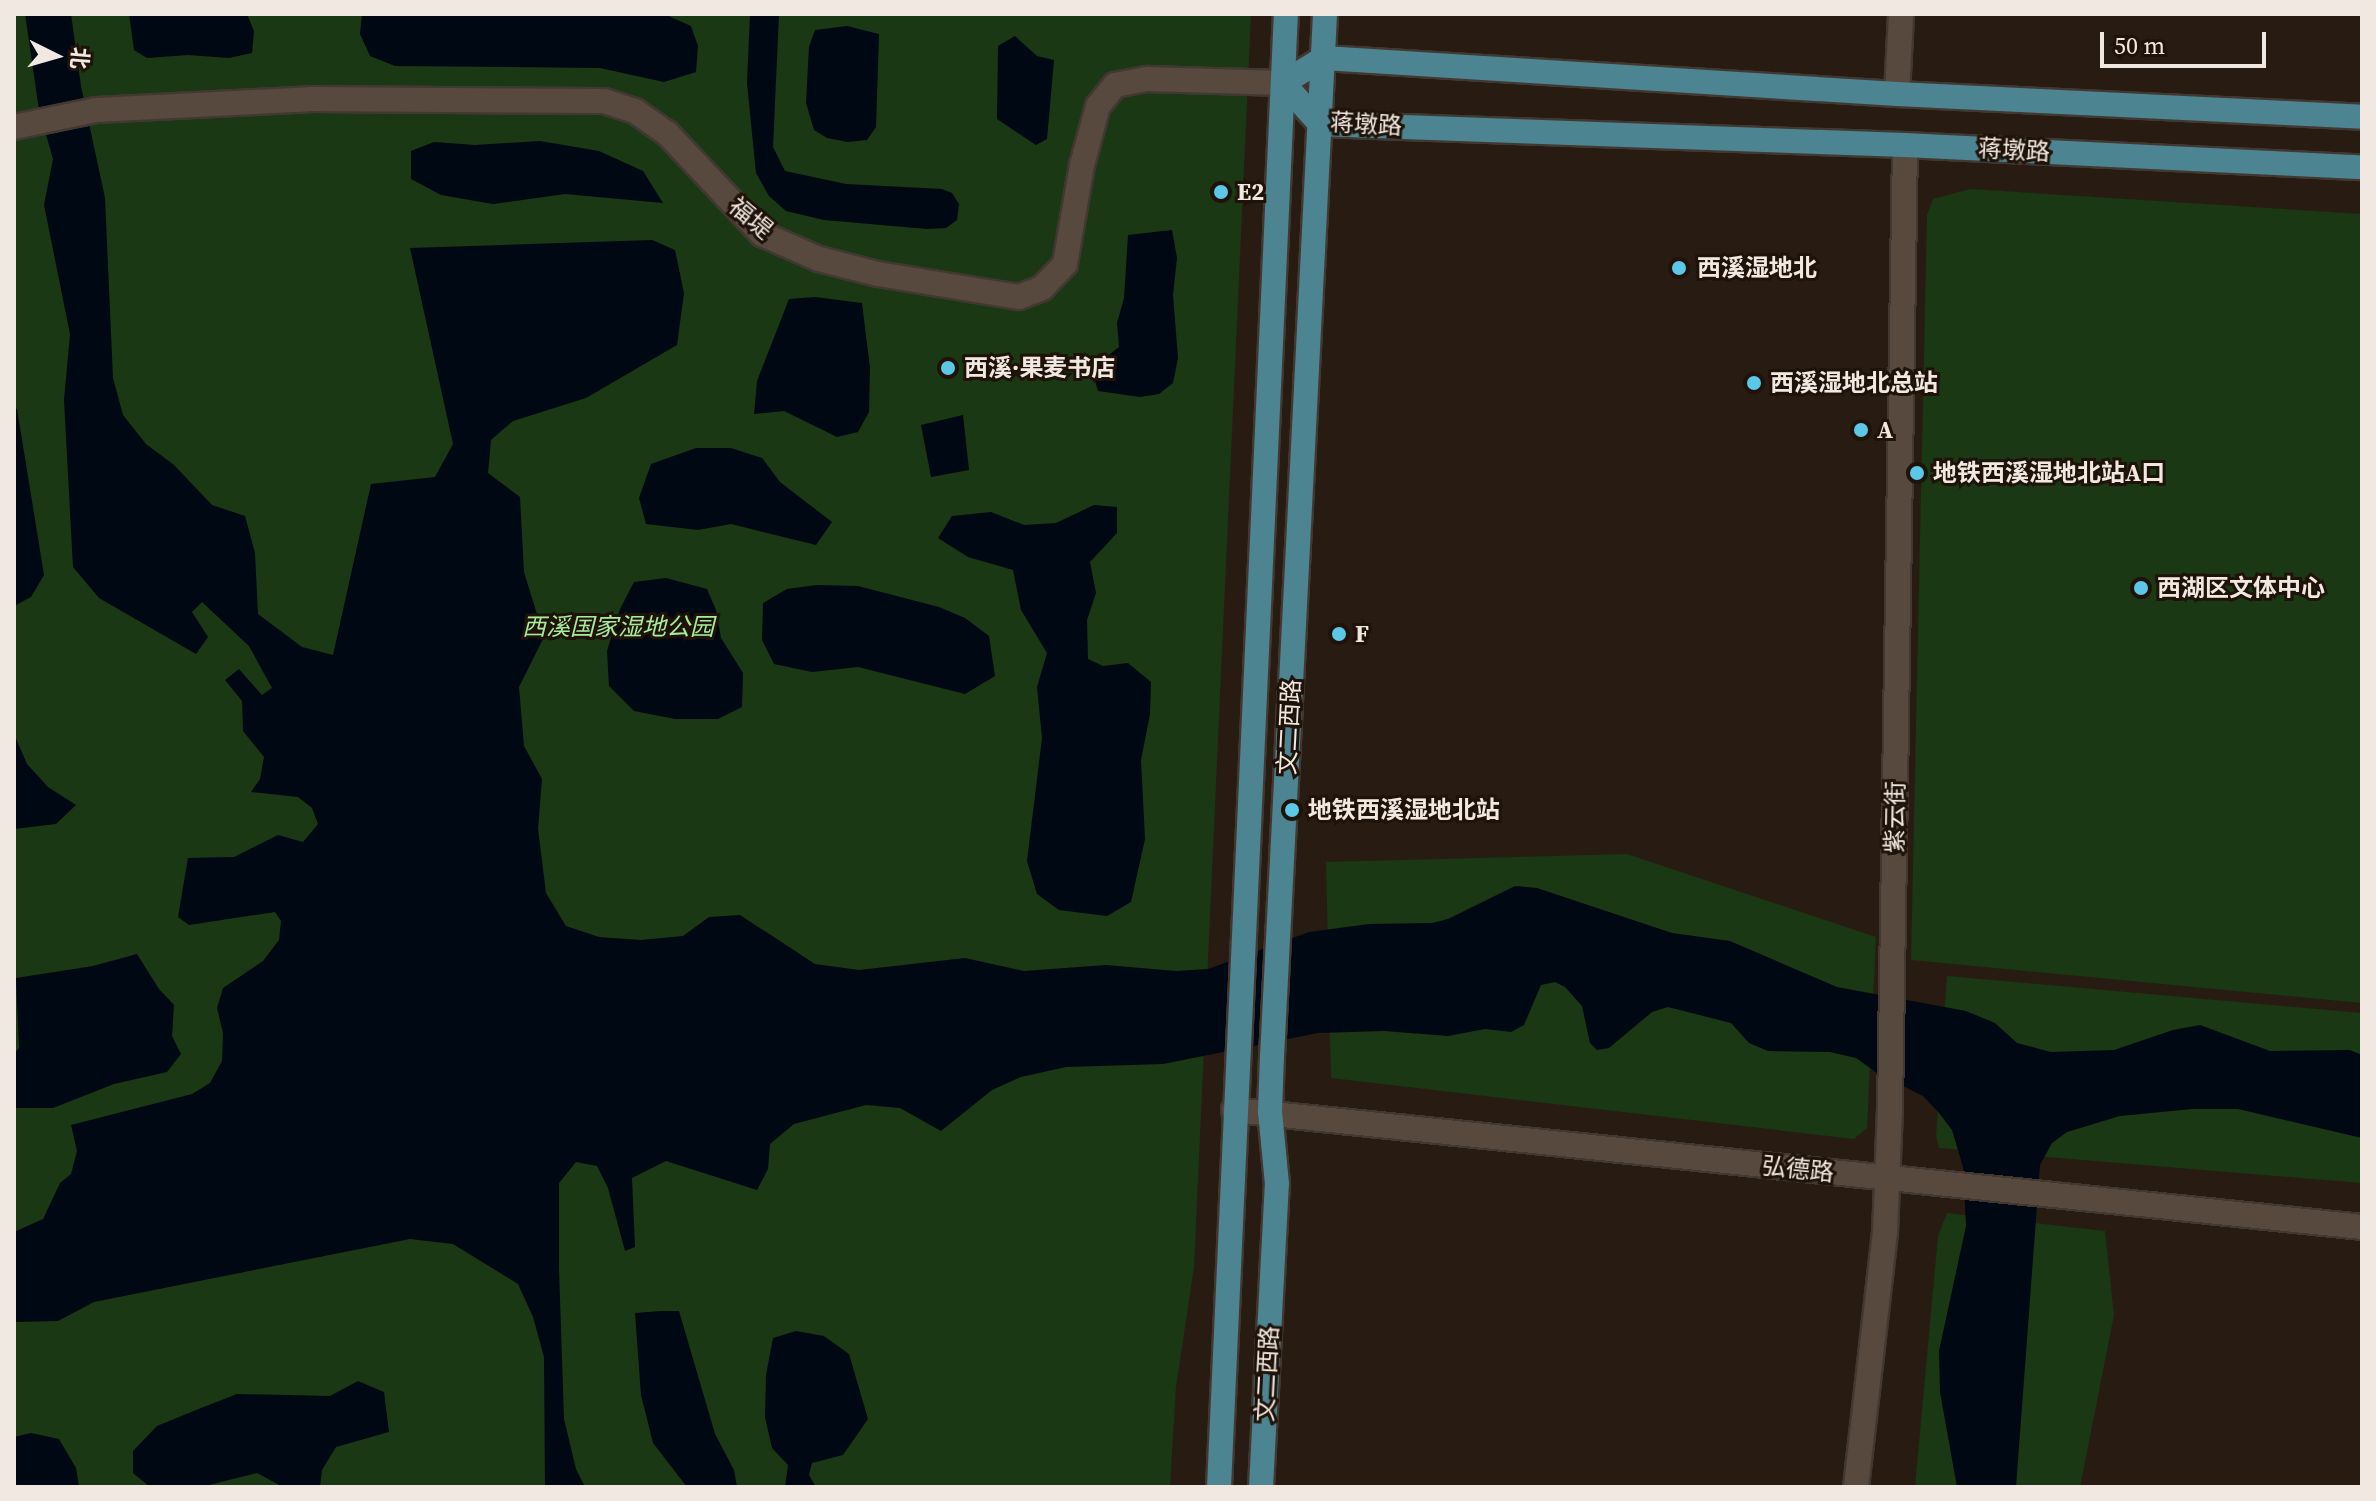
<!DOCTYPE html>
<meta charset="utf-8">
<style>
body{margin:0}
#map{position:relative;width:2376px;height:1501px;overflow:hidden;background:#281c12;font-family:"Source Serif 4","Noto Sans SC",serif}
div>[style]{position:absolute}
.green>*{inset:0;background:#193813}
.water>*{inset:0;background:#000813}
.roads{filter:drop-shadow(2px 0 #423832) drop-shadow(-2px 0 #423832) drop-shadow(0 2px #423832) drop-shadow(0 -2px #423832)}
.minor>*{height:24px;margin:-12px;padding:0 12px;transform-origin:12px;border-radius:12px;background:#57493e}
.major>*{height:24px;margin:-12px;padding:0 12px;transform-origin:12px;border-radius:12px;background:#4c8491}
.dots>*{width:22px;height:22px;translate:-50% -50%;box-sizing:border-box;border:4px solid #1f1309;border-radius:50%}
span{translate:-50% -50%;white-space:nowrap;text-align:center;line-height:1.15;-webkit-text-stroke:6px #1f1309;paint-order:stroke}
.street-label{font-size:24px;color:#f1e8e1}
.poi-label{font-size:24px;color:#f1e8e1;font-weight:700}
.left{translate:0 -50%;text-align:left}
.park-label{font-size:24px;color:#a7ec9a;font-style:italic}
.frame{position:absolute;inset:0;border:16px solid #f1e8e1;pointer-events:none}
.north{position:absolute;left:16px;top:16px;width:80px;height:80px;-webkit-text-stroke:6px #1f1309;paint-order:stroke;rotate:95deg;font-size:22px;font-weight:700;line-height:32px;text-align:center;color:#f1e8e1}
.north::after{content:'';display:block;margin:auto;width:28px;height:36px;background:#f1e8e1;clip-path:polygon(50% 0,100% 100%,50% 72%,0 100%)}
.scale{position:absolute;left:2100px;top:32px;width:166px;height:36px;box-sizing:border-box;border:4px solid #f1e8e1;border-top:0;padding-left:10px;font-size:24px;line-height:28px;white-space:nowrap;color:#f1e8e1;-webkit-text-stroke:6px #1f1309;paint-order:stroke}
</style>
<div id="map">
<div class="green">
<div style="clip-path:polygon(14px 14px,1251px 14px,1194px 1267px,1176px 1387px,1170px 1487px,14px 1487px)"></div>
<div style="clip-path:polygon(1970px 189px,2362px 214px,2362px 1003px,1911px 960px,1927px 215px,1933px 199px)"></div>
<div style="clip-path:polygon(1627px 854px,1876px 937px,1867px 1128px,1854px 1139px,1331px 1078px,1326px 862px)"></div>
<div style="clip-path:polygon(1947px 976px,2362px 1013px,2362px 1183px,1939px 1148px,1936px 1136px)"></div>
<div style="clip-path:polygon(1947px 1213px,2105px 1231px,2114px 1315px,2080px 1487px,1915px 1487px,1938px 1236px)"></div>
</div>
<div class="water">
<div style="clip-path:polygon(25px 14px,71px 14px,81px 86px,105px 198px,113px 378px,123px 415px,146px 444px,174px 465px,212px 505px,245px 516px,255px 553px,258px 614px,302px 647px,333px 655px,371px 484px,435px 477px,453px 444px,410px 248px,652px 240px,675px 250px,684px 293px,677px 345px,586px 398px,513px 421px,491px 440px,488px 473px,520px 497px,524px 572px,544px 637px,519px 687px,524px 746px,542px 779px,538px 829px,546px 893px,566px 926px,599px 937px,641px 940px,683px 936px,709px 917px,740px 915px,815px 964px,859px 970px,965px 958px,1024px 971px,1106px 965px,1176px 971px,1208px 969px,1309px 932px,1369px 924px,1432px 923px,1448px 919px,1515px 886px,1537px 888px,1672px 933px,1730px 941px,1837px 987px,1966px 1011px,1995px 1023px,2017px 1043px,2051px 1052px,2114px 1050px,2173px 1030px,2200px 1025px,2270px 1051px,2350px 1050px,2362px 1055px,2362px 1138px,2238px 1109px,2192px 1109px,2120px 1116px,2067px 1132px,2052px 1143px,2040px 1165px,2016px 1487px,1957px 1487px,1940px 1392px,1939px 1351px,1966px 1226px,1963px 1167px,1952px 1130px,1939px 1113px,1923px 1096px,1877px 1073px,1856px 1058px,1830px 1052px,1768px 1051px,1749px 1043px,1731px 1023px,1668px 1007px,1652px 1012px,1609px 1048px,1597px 1050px,1590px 1043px,1582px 1006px,1565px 987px,1555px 982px,1541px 985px,1524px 1025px,1511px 1032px,1485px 1029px,1448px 1036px,1384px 1031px,1318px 1033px,1163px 1064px,1066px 1067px,1021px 1077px,992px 1090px,941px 1131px,900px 1108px,866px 1105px,794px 1124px,770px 1144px,768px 1169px,757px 1190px,666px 1161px,632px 1178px,635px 1247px,625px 1251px,608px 1188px,597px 1166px,576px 1162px,559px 1183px,559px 1269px,564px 1419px,576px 1469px,585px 1487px,545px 1487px,544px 1357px,533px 1317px,518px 1284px,453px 1244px,410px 1239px,94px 1302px,58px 1321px,14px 1322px,14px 1232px,43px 1219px,60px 1183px,71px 1174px,77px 1151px,71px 1125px,192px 1094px,210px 1083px,222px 1061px,223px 1033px,217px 1008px,223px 988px,263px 961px,279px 940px,281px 921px,275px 912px,189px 925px,178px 917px,188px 858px,234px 857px,278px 835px,303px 842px,318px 824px,312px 808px,298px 797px,251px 792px,260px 779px,264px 757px,243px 731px,242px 701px,225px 680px,239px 669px,262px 695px,272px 688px,249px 646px,202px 602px,192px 612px,208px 637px,196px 654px,99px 598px,73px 567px,64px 400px,70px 334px,44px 205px,53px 159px,39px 110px)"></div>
<div style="clip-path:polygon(129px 14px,247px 14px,254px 31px,252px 53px,229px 58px,188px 55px,147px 58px,134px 50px)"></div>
<div style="clip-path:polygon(362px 14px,664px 14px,691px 26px,698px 46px,696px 72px,664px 82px,600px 68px,395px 66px,370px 56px,360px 34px)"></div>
<div style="clip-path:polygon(750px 14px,779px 14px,773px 147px,785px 171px,846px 184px,942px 189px,952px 193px,959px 204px,957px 220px,946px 228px,927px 229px,824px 220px,786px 211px,769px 196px,756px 173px,747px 83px)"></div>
<div style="clip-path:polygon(847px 26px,879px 34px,876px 127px,867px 140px,848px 142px,827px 138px,814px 130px,806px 103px,809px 47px,815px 30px)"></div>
<div style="clip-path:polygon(1015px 36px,1037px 56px,1054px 60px,1047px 139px,1036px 145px,997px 119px,998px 46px)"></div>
<div style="clip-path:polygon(540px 141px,599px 151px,643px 171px,663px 203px,565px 194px,493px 204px,441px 195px,411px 179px,411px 151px,434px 142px,475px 145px)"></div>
<div style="clip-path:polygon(1172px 230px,1177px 258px,1173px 295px,1178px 358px,1173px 383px,1159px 394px,1140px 397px,1098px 391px,1093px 374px,1104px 359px,1119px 347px,1117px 323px,1124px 298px,1128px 235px)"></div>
<div style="clip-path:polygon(815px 297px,862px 303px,870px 368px,869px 412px,858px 432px,837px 437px,784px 411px,754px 414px,757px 381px,789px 299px)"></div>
<div style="clip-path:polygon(14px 408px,17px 409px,44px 575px,31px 597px,14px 606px)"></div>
<div style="clip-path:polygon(963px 415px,969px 470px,931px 477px,921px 425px)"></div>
<div style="clip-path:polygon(696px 448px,731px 448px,762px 458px,780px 482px,832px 522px,816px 545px,731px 524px,698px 530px,646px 524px,639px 498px,651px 464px)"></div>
<div style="clip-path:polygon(1094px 505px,1117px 507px,1117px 533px,1090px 562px,1096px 593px,1087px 620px,1088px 659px,1103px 666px,1128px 663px,1151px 682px,1150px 714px,1141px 760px,1145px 839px,1131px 902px,1107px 916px,1059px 910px,1037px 894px,1027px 861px,1042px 738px,1037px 687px,1047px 653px,1021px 610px,1013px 570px,968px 557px,938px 538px,952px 516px,991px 512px,1024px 525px,1056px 523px)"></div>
<div style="clip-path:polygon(666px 578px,707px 589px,716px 610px,721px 638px,743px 673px,742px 707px,718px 719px,675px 719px,634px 711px,609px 686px,607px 651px,620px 609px,634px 582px)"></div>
<div style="clip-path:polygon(817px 585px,858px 586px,939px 607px,965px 618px,989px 636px,995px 676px,965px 694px,858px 667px,812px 672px,774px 664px,762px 640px,763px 603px,787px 589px)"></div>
<div style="clip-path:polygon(14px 734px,27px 764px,48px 787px,76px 805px,56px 824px,14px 829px)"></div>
<div style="clip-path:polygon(137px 954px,159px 989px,174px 1005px,172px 1036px,181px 1054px,167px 1072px,114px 1084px,53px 1108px,14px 1108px,14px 1054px,19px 1048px,16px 978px,93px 966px)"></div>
<div style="clip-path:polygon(661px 1311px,679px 1311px,715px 1434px,734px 1470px,737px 1487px,687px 1487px,653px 1443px,641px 1395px,635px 1313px)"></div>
<div style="clip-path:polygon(796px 1331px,824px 1336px,849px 1354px,868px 1419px,843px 1455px,812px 1463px,809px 1475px,816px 1487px,785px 1487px,788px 1465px,772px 1448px,765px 1417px,766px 1375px,773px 1338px)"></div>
<div style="clip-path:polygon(358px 1381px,384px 1392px,389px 1432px,336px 1447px,322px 1470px,320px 1487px,283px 1487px,257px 1473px,201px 1487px,150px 1487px,133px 1473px,133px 1451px,157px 1426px,196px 1410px,237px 1394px,330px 1396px)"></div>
<div style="clip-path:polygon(31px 1433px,59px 1439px,76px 1468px,79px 1487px,14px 1487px,14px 1437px)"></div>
</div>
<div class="roads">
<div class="minor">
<div style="left:1897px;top:94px;width:80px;rotate:-87.1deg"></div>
<div style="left:14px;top:127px;width:84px;rotate:-11.7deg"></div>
<div style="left:96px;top:110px;width:214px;rotate:-2.9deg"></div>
<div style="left:310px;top:99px;width:294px;rotate:0.4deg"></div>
<div style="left:604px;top:101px;width:33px;rotate:18deg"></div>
<div style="left:635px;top:111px;width:39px;rotate:35deg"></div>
<div style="left:667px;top:133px;width:139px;rotate:46.8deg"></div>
<div style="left:762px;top:234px;width:62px;rotate:23.7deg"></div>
<div style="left:819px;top:259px;width:61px;rotate:14.3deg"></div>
<div style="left:878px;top:274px;width:143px;rotate:9.3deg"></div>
<div style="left:1019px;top:297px;width:25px;rotate:-21deg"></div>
<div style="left:1042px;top:288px;width:33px;rotate:-46deg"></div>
<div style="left:1065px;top:264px;width:100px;rotate:-80.3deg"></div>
<div style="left:1082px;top:165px;width:61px;rotate:-74.8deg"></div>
<div style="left:1098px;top:106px;width:27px;rotate:-51deg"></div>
<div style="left:1115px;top:85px;width:33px;rotate:-11deg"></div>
<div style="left:1147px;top:79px;width:136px;rotate:1.7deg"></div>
<div style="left:1234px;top:1110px;width:1134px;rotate:5.92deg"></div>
<div style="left:1856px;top:1487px;width:256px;rotate:-83.5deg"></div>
<div style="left:1885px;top:1233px;width:123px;rotate:-87.7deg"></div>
<div style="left:1890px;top:1110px;width:965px;rotate:-89.11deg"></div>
</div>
<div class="major">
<div style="left:1283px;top:83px;width:55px;rotate:47.9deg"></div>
<div style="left:1320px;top:124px;width:585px;rotate:2.06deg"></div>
<div style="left:1905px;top:145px;width:458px;rotate:2.8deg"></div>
<div style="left:1283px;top:83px;width:48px;rotate:-31.4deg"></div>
<div style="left:1324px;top:58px;width:574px;rotate:3.6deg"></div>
<div style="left:1897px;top:94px;width:466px;rotate:2.8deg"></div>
<div style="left:1219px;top:1487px;width:1475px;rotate:-87.4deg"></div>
<div style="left:1261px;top:1487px;width:303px;rotate:-87deg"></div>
<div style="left:1277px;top:1184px;width:73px;rotate:-95.5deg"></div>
<div style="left:1270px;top:1111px;width:54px;rotate:-87.9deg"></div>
<div style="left:1272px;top:1057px;width:1044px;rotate:-87.09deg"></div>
</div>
</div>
<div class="dots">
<div style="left:1221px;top:192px;background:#5bc8e7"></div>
<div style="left:1679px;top:268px;background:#5bc8e7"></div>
<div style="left:948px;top:368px;background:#5bc8e7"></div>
<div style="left:1754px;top:383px;background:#5bc8e7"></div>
<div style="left:1861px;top:430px;background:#5bc8e7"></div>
<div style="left:1917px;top:473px;background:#5bc8e7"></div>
<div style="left:2141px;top:588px;background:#5bc8e7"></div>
<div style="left:1339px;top:634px;background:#5bc8e7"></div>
<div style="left:1292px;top:810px;background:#5bc8e7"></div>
</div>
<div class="street-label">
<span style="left:1366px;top:124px;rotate:3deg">蒋墩路</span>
<span style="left:2014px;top:150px;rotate:3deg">蒋墩路</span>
<span style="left:751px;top:218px;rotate:40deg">福堤</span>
<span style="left:1289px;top:727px;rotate:-87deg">文二西路</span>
<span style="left:1895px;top:817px;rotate:-89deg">紫云街</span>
<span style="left:1798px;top:1169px;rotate:6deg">弘德路</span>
<span style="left:1267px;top:1374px;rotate:-87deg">文二西路</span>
</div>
<div class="poi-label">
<span class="left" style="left:1237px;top:192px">E2</span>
<span class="left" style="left:1697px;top:268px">西溪湿地北</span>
<span class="left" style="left:964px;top:368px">西溪·果麦书店</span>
<span class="left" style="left:1770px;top:383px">西溪湿地北总站</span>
<span class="left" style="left:1877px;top:430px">A</span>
<span class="left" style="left:1933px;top:473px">地铁西溪湿地北站A口</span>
<span class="left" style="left:2157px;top:588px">西湖区文体中心</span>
<span class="left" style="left:1355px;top:634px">F</span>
<span class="left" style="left:1308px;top:810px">地铁西溪湿地北站</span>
</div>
<div class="park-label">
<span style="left:618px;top:627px">西溪国家湿地公园</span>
</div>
<div class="frame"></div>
<div class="north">北</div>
<div class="scale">50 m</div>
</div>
